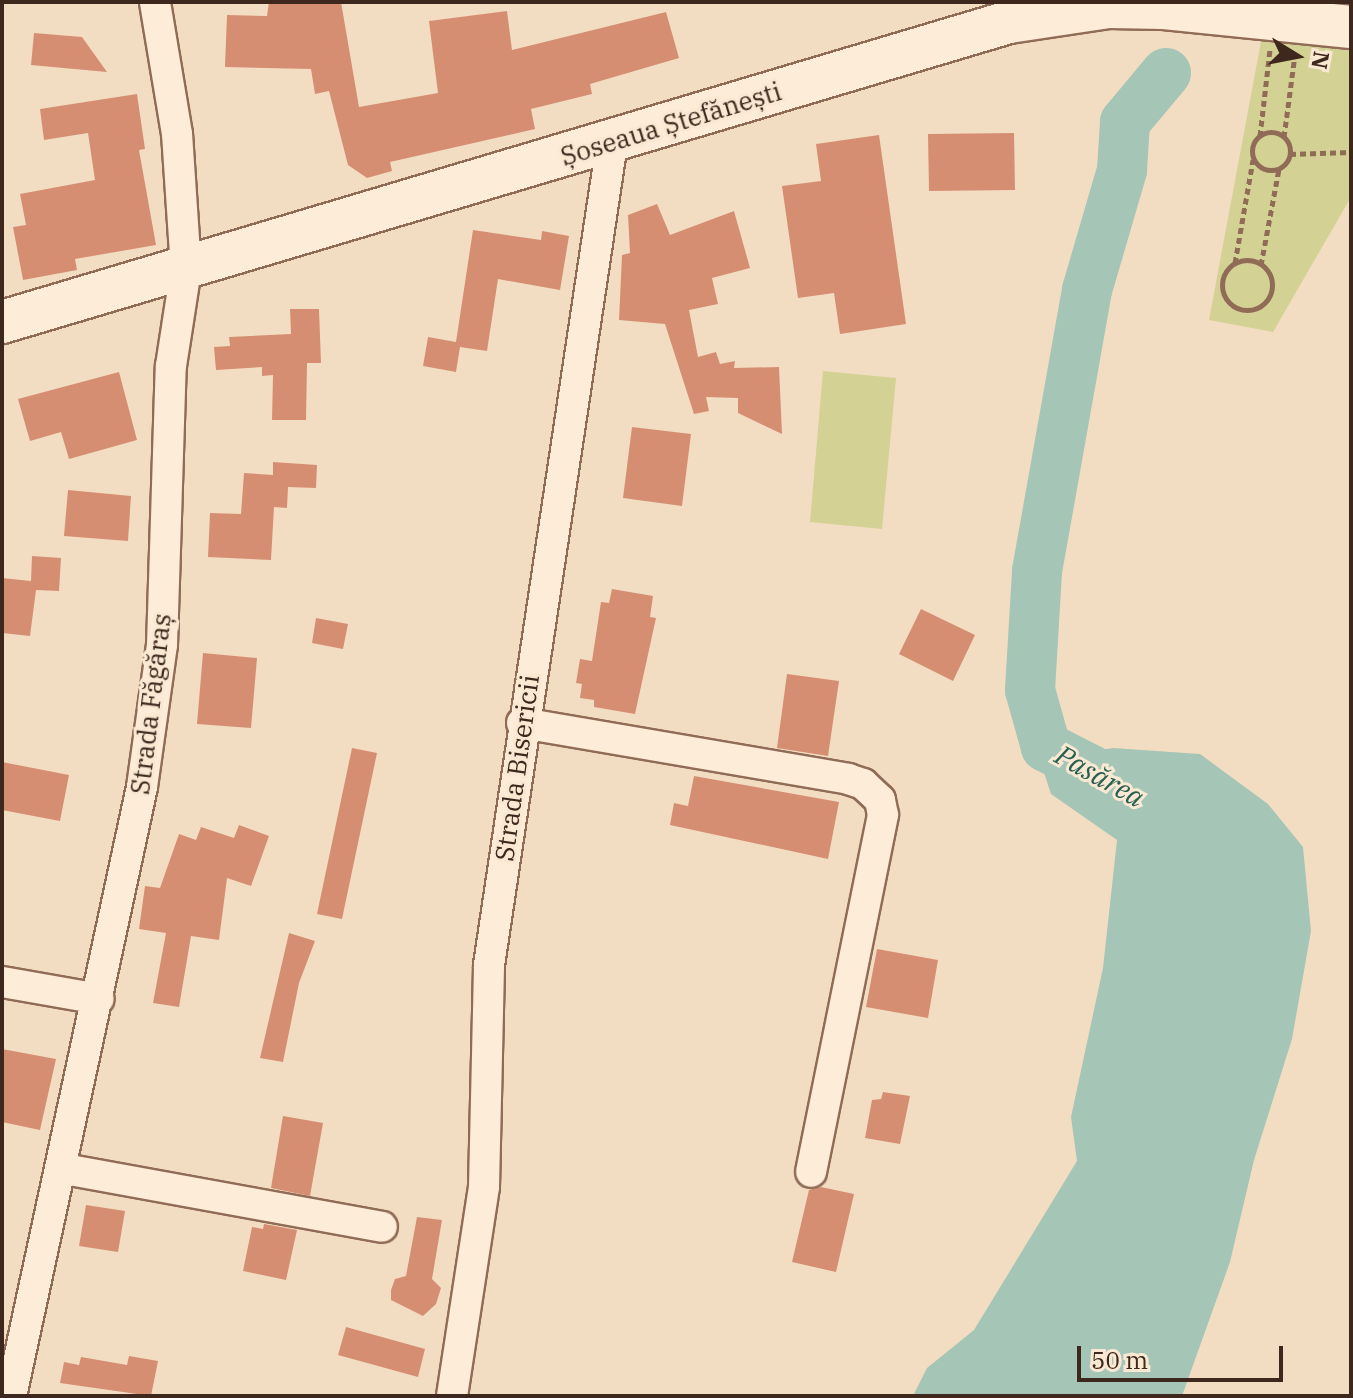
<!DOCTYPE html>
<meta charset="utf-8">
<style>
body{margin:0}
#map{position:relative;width:1353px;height:1398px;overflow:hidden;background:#f3ddc2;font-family:"IBM Plex Serif",serif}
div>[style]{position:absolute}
.green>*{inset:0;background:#d3d194}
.water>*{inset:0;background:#a5c5b7}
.river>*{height:50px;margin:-25px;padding:0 25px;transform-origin:25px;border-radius:25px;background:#a5c5b7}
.building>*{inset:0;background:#d68e73}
.path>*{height:5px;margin-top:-2.5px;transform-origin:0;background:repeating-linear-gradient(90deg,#906c57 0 6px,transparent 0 10px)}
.path>.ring{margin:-2.5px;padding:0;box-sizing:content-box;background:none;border:5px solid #906c57;border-radius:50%}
.roads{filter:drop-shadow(2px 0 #906c57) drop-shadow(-2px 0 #906c57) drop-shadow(0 2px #906c57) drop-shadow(0 -2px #906c57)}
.street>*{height:30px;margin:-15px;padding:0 15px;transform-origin:15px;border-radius:15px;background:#fdecd7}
.secondary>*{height:42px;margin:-21px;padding:0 21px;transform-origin:21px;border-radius:21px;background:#fdecd7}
span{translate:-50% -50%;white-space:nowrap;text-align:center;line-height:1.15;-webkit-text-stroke:6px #f9e9d3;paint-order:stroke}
.street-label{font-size:26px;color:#3e281d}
.water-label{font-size:28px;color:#2a5f54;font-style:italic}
.frame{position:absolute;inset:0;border:4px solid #3e281d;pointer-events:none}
.north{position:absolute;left:1257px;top:16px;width:80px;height:80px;-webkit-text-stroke:6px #f9e9d3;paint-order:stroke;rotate:100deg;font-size:22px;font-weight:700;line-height:32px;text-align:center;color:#3e281d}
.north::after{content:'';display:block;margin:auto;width:28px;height:36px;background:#3e281d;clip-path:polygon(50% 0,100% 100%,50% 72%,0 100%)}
.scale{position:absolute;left:1077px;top:1346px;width:206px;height:36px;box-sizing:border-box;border:4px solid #3e281d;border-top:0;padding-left:10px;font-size:24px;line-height:28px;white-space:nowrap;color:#3e281d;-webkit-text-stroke:6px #f9e9d3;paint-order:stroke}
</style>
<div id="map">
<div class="green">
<div style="clip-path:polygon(1263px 31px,1351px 44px,1351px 197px,1273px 332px,1209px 320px)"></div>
<div style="clip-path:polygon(823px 371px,896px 378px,882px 529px,810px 522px)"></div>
</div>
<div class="water">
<div style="clip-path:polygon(1113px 748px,1200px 754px,1268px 804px,1303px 847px,1311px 931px,1292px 1039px,1254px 1160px,1230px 1262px,1182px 1396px,913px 1396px,927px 1368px,974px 1330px,1077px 1161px,1071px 1117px,1103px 968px,1117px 840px,1051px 794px,1040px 760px)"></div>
</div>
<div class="river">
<div style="left:1125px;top:787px;width:89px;rotate:-153.1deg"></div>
<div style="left:1046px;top:747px;width:59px;rotate:-105.7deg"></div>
<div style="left:1030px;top:690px;width:119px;rotate:-86.6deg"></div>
<div style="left:1037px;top:571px;width:285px;rotate:-79.9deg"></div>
<div style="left:1087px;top:290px;width:125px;rotate:-73.7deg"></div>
<div style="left:1122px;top:170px;width:48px;rotate:-86.4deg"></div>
<div style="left:1125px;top:122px;width:64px;rotate:-50.1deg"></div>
</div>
<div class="building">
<div style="clip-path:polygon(269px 2px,341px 2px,359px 107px,438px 93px,429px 21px,507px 11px,512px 50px,666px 12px,679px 58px,590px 84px,592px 94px,531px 109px,535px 129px,390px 162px,392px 171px,367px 178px,348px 165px,329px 91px,315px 94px,311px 69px,225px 67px,227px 15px,267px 16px)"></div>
<div style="clip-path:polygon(34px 33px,82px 37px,107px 72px,31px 65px)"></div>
<div style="clip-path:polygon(137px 94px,145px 149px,139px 150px,156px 245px,75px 259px,77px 270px,23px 280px,13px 227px,26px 225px,20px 194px,95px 180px,88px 133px,44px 140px,40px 109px)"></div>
<div style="clip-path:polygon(1014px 133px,1015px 190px,929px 191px,928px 134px)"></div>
<div style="clip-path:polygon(879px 135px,906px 324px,840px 334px,834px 293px,798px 298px,782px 186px,821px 181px,816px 144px)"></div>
<div style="clip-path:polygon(657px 204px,670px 235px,734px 211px,750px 268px,712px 278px,718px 304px,689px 310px,698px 357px,716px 352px,720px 364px,735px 361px,734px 368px,779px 367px,782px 434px,738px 413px,738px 398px,706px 397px,709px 411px,694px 414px,665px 324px,619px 320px,622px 255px,630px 253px,628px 215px)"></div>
<div style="clip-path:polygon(473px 230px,541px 240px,542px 231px,569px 236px,560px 290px,498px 279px,487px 351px,460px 347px,456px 372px,423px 366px,428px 337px,456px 342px)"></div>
<div style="clip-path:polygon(290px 309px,319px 309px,321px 363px,307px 363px,306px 420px,272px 420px,273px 375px,262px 376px,262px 367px,216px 370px,214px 347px,230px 346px,229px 337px,291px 334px)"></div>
<div style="clip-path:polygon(119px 372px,137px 440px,69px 459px,61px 432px,30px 441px,18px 399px)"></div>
<div style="clip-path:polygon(632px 427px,691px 434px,682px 506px,623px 498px)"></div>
<div style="clip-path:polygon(273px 462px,317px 465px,316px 488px,288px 487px,287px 508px,274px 507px,271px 560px,208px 557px,210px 513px,241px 514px,244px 473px,273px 475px)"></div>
<div style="clip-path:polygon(68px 490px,131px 496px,128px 541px,64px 536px)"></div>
<div style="clip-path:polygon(32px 556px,61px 558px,59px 591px,36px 590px,30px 636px,2px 633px,2px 578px,31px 581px)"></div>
<div style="clip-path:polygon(612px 589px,653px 596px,650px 617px,656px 618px,635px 714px,594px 707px,594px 700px,580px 698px,582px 684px,576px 683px,580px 659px,592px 661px,601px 602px,609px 603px)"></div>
<div style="clip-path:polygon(921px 609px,975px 635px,953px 681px,899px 654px)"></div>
<div style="clip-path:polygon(316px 618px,348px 624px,343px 649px,312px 643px)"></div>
<div style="clip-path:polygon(203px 653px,257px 658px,251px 728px,197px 724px)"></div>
<div style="clip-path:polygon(787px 674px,839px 681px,828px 756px,777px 748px)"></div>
<div style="clip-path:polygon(352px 748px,377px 753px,342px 919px,317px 914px)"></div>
<div style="clip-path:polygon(2px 762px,69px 775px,60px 821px,2px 810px)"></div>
<div style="clip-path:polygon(694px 776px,839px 802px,828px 859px,670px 825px,674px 803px,688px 806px)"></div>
<div style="clip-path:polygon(239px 825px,269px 836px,251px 886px,227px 878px,219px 940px,191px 936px,179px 1007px,153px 1003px,166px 933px,139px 929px,145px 886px,160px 888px,179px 834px,196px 840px,201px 827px,234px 838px)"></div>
<div style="clip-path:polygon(289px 933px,315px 941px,299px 983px,283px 1062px,260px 1058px)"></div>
<div style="clip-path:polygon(877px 949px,938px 960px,928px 1018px,866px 1007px)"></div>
<div style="clip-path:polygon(2px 1049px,56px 1059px,40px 1130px,2px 1122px)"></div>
<div style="clip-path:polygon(883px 1092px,910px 1096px,900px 1144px,865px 1138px,872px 1100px,881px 1099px)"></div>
<div style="clip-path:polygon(283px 1116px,323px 1123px,310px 1196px,271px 1188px)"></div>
<div style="clip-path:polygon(821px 1187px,854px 1194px,836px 1272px,792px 1262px,809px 1190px)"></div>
<div style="clip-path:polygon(86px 1205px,125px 1211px,118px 1252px,79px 1246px)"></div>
<div style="clip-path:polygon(417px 1217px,442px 1220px,432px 1279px,441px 1288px,436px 1304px,423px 1316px,391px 1300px,391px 1290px,395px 1279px,406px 1276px)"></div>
<div style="clip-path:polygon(264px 1224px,297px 1230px,286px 1280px,243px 1271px,252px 1227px,263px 1229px)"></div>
<div style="clip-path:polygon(346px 1327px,425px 1349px,418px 1377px,338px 1355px)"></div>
<div style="clip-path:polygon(129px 1356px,158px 1361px,151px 1396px,60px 1383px,64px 1362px,79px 1365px,81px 1357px,127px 1365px)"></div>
</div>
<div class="path">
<div class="ring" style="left:1252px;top:132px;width:33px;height:33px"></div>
<div style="left:1260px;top:136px;width:88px;rotate:-83.4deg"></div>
<div style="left:1284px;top:137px;width:83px;rotate:-82.4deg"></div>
<div style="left:1290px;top:154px;width:61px;rotate:-1.9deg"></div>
<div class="ring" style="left:1222px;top:260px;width:45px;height:45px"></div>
<div style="left:1235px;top:263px;width:105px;rotate:-80.1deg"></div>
<div style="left:1261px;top:265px;width:98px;rotate:-79.4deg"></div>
</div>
<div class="roads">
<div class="street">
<div style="left:522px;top:723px;width:331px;rotate:9.7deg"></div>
<div style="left:848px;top:779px;width:16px;rotate:18deg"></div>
<div style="left:863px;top:784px;width:23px;rotate:43deg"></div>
<div style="left:880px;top:800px;width:15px;rotate:79deg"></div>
<div style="left:883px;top:815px;width:364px;rotate:101.4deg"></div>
<div style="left:2px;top:982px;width:98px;rotate:9.9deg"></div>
<div style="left:64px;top:1169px;width:323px;rotate:10.3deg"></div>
<div style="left:11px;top:1396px;width:623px;rotate:-77.86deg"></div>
<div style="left:142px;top:787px;width:143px;rotate:-82deg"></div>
<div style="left:162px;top:645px;width:279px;rotate:-88.2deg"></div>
<div style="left:171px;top:366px;width:98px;rotate:-81.2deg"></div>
<div style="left:186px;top:269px;width:135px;rotate:-93.8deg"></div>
<div style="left:177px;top:134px;width:134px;rotate:-99.5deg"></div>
<div style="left:452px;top:1396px;width:211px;rotate:-81.3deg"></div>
<div style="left:484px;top:1187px;width:222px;rotate:-88.7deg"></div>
<div style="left:489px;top:965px;width:831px;rotate:-81.49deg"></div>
</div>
<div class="secondary">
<div style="left:2px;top:322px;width:1051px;rotate:-16.59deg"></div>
<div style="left:1009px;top:22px;width:101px;rotate:-8.5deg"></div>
<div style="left:1109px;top:7px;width:55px;rotate:1deg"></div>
<div style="left:1164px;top:8px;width:188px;rotate:5.8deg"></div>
</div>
</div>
<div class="street-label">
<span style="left:671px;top:124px;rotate:-17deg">Șoseaua Ștefănești</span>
<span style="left:151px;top:704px;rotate:-83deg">Strada Făgăraș</span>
<span style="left:517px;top:768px;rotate:-82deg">Strada Bisericii</span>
</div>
<div class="water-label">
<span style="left:1100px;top:776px;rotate:29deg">Pasărea</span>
</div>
<div class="frame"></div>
<div class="north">N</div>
<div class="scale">50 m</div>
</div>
